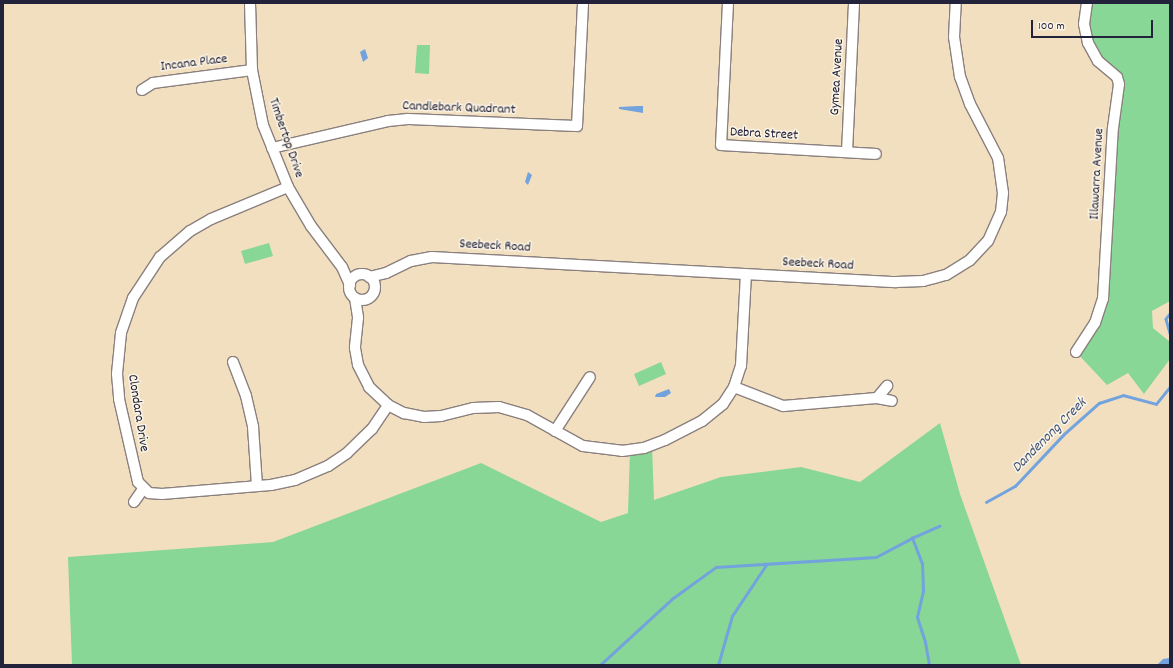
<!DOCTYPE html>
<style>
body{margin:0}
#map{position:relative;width:1173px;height:668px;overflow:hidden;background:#f2dfc0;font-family:Dekko,sans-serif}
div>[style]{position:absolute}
.green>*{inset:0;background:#88d796}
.water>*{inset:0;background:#73a3dd}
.stream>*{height:2.5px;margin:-1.25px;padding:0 1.25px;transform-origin:1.25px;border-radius:1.25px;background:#73a3dd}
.roads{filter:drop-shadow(1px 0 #8a807e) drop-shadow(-1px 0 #8a807e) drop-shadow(0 1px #8a807e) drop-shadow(0 -1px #8a807e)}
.minor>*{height:10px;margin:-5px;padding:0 5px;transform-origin:5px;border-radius:5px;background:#fff}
.minor>.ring{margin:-5px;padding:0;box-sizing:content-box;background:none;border:10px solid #fff;border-radius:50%}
span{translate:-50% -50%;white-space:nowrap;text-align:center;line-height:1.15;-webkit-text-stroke:3px #fcf5e5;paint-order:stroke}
.street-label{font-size:14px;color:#22223b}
.water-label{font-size:15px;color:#42567c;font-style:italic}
.frame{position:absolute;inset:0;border:4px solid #22223b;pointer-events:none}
.scale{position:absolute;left:1031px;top:20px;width:122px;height:18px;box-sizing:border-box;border:2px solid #22223b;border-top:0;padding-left:5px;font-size:12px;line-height:14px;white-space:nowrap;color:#22223b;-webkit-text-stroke:3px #fcf5e5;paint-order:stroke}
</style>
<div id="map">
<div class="green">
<div style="clip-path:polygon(1087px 3px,1170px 3px,1170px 301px,1152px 311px,1153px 328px,1170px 342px,1170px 359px,1144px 394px,1128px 373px,1107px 385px,1076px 352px,1099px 315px,1119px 88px,1091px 49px)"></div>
<div style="clip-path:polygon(417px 45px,430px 45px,429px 74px,415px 73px)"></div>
<div style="clip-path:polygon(269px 243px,273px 256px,245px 264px,241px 251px)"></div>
<div style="clip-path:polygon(661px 362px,666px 374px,639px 386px,634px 374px)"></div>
<div style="clip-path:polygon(940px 423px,960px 494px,1021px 665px,72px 665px,68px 557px,273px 542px,481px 463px,601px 522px,628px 513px,630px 450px,652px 445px,654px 500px,721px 477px,801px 467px,860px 482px)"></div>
</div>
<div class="water">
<div style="clip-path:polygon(365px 49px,368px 58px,363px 62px,360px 52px)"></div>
<div style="clip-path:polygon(638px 106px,643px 106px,643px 113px,619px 109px,619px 107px)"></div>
<div style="clip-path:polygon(528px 172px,532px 175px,528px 185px,525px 182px)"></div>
<div style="clip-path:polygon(669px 389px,671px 393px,665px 397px,655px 397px,656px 394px)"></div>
<div style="clip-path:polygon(1170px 658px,1170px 665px,1157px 665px,1163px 659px)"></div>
</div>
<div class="stream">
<div style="left:1170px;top:314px;width:6px;rotate:129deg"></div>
<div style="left:1166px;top:319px;width:15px;rotate:74deg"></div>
<div style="left:986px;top:502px;width:33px;rotate:-29deg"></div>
<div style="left:1015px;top:486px;width:70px;rotate:-46.7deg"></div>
<div style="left:1063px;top:435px;width:48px;rotate:-41.6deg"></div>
<div style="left:1099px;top:403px;width:25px;rotate:-18deg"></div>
<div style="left:1123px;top:395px;width:34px;rotate:15deg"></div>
<div style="left:1156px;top:404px;width:22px;rotate:-51deg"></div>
<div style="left:600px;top:665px;width:99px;rotate:-42.5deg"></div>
<div style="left:673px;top:598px;width:53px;rotate:-35.8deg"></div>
<div style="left:716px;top:567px;width:160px;rotate:-3.6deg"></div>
<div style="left:876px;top:557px;width:41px;rotate:-27.8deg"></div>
<div style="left:718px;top:665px;width:51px;rotate:-74.1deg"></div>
<div style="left:732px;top:616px;width:61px;rotate:-56.3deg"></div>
<div style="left:929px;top:665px;width:23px;rotate:-100deg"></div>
<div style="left:925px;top:642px;width:26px;rotate:-108deg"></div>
<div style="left:917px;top:617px;width:27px;rotate:-77deg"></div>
<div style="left:923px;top:591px;width:27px;rotate:-92deg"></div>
<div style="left:922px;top:564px;width:28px;rotate:-111deg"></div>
<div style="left:912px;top:538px;width:30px;rotate:-24deg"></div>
</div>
<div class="roads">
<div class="minor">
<div style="left:250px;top:3px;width:67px;rotate:88.3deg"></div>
<div style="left:252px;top:70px;width:56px;rotate:78.7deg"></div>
<div style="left:263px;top:125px;width:67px;rotate:68deg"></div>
<div style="left:288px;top:187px;width:45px;rotate:59.5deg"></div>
<div style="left:311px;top:226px;width:51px;rotate:52.9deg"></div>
<div style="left:342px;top:267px;width:20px;rotate:66deg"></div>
<div style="left:728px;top:3px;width:142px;rotate:92.8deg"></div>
<div style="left:721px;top:145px;width:155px;rotate:3.3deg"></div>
<div style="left:142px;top:90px;width:13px;rotate:-32deg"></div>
<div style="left:153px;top:83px;width:100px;rotate:-7.5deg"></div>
<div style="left:272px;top:148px;width:119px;rotate:-13.1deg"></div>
<div style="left:388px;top:121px;width:20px;rotate:-6deg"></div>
<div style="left:408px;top:119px;width:169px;rotate:2.4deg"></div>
<div style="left:577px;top:126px;width:123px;rotate:-87.2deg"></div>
<div style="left:847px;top:152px;width:149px;rotate:-87.3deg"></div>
<div style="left:288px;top:187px;width:83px;rotate:157.4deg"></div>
<div style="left:211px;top:219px;width:24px;rotate:150deg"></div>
<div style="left:190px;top:231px;width:40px;rotate:139deg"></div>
<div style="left:160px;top:257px;width:49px;rotate:123.4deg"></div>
<div style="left:133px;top:298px;width:37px;rotate:109deg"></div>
<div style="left:121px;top:333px;width:41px;rotate:95.6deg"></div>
<div style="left:117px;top:374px;width:25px;rotate:85deg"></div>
<div style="left:119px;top:399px;width:85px;rotate:77.1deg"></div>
<div style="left:138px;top:482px;width:16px;rotate:45deg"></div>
<div style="left:149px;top:493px;width:13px;rotate:4deg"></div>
<div style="left:162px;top:494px;width:109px;rotate:-4.7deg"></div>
<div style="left:271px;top:485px;width:25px;rotate:-12deg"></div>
<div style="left:295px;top:480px;width:36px;rotate:-23deg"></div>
<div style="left:328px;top:466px;width:23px;rotate:-34deg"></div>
<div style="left:347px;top:453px;width:35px;rotate:-44deg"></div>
<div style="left:372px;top:429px;width:29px;rotate:-56deg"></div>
<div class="ring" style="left:349px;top:274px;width:16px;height:16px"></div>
<div style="left:369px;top:277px;width:17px;rotate:-13deg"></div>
<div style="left:386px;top:273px;width:28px;rotate:-26deg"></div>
<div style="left:411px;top:261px;width:21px;rotate:-11deg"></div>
<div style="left:432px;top:257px;width:465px;rotate:3.1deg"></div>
<div style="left:896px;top:282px;width:27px;rotate:-2deg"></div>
<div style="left:923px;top:281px;width:24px;rotate:-15deg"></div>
<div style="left:946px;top:275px;width:28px;rotate:-32deg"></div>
<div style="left:970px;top:260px;width:26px;rotate:-47deg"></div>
<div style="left:988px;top:241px;width:32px;rotate:-66deg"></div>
<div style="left:1001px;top:212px;width:19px;rotate:-84deg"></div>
<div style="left:1003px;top:193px;width:35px;rotate:-98deg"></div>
<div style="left:998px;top:158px;width:61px;rotate:-117.4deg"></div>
<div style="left:970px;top:104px;width:29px;rotate:-110deg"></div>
<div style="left:960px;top:77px;width:40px;rotate:-98.5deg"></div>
<div style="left:954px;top:37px;width:34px;rotate:-87deg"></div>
<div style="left:355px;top:298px;width:20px;rotate:81deg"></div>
<div style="left:358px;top:318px;width:30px;rotate:96deg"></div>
<div style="left:355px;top:348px;width:17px;rotate:80deg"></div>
<div style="left:358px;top:365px;width:25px;rotate:63deg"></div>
<div style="left:369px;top:387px;width:26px;rotate:43deg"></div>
<div style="left:388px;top:405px;width:18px;rotate:27deg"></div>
<div style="left:404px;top:413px;width:20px;rotate:11deg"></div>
<div style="left:424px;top:417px;width:17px;rotate:-3deg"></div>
<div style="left:441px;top:416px;width:33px;rotate:-14deg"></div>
<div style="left:473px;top:408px;width:26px;rotate:-2deg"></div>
<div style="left:499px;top:407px;width:29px;rotate:16deg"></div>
<div style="left:527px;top:415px;width:64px;rotate:29deg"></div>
<div style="left:583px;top:446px;width:39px;rotate:7deg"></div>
<div style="left:622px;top:451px;width:22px;rotate:-8deg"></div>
<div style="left:644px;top:448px;width:22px;rotate:-21deg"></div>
<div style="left:665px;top:440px;width:42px;rotate:-27.2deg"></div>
<div style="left:702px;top:421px;width:27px;rotate:-39deg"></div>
<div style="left:723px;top:404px;width:20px;rotate:-57deg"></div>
<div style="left:734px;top:387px;width:22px;rotate:-72deg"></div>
<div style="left:741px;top:366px;width:92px;rotate:-86.9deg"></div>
<div style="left:1076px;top:352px;width:35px;rotate:-57deg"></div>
<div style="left:1095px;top:323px;width:25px;rotate:-72deg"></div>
<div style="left:1103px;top:299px;width:171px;rotate:-86.7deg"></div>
<div style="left:1113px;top:128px;width:44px;rotate:-82.2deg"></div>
<div style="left:1119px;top:84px;width:7px;rotate:-106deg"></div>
<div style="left:1117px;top:77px;width:25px;rotate:-140deg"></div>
<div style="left:1098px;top:61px;width:21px;rotate:-119deg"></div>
<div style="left:1088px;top:43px;width:19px;rotate:-102deg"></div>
<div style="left:1084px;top:24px;width:21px;rotate:-82deg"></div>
<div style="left:233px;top:362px;width:36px;rotate:69deg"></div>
<div style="left:246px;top:396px;width:32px;rotate:77deg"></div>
<div style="left:253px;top:427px;width:59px;rotate:86.1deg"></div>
<div style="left:734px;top:387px;width:53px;rotate:21.2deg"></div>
<div style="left:783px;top:406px;width:94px;rotate:-4.9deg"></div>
<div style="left:877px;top:398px;width:15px;rotate:11deg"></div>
<div style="left:877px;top:398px;width:16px;rotate:-50deg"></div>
<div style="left:555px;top:431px;width:64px;rotate:-57.1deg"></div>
<div style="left:134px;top:502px;width:16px;rotate:-55deg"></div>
</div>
</div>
<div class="street-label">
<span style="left:194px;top:63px;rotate:-7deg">Incana Place</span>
<span style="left:837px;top:77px;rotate:-87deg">Gymea Avenue</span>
<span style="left:459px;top:108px;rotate:2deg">Candlebark Quadrant</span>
<span style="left:764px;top:134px;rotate:3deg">Debra Street</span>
<span style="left:286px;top:138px;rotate:71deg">Timbertop Drive</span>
<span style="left:1097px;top:174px;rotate:-87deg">Illawarra Avenue</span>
<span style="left:495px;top:246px;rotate:3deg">Seebeck Road</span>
<span style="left:818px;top:264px;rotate:3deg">Seebeck Road</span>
<span style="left:138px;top:413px;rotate:81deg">Clondara Drive</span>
</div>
<div class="water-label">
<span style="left:1050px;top:436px;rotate:-45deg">Dandenong Creek</span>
</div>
<div class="frame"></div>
<div class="scale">100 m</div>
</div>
